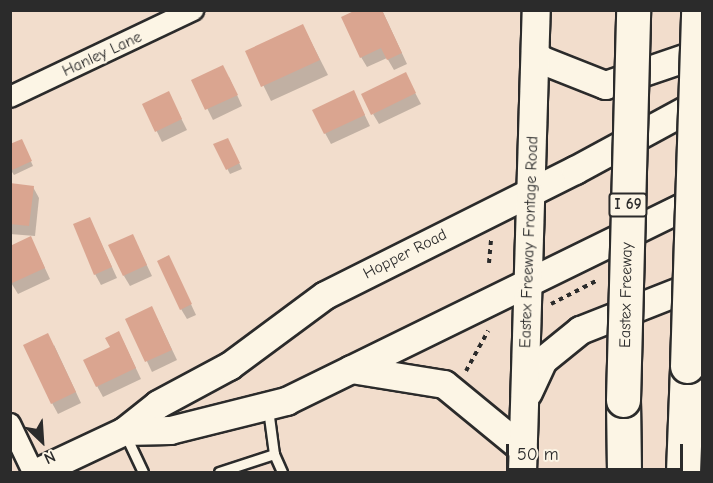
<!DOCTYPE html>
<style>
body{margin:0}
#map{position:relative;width:713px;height:483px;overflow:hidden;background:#f2ddcc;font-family:"Comic Neue",sans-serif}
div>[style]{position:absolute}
.shadow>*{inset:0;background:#0003}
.building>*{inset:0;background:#daa590}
.path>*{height:4px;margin-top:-2px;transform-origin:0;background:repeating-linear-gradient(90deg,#2b2b2b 0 4.5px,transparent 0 9px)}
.roads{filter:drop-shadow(2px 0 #2b2b2b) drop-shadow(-2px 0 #2b2b2b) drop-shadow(0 2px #2b2b2b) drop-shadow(0 -2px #2b2b2b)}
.lane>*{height:9px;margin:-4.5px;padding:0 4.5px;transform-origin:4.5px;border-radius:4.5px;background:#fcf5e5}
.street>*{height:20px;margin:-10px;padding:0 10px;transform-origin:10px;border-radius:10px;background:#fcf5e5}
.secondary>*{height:27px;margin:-13.5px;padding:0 13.5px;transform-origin:13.5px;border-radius:13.5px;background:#fcf5e5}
.highway>*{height:33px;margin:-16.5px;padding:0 16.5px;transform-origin:16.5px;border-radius:16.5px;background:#fcf5e5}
.bridges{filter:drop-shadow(2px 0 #2b2b2b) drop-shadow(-2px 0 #2b2b2b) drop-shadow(0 2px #2b2b2b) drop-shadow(0 -2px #2b2b2b)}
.highway-bridge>*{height:33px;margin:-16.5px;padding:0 16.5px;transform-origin:16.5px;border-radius:16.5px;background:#fcf5e5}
span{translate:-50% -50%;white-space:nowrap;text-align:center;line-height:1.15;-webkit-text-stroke:4.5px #fcf5e5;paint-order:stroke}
.shield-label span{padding:2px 4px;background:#fcf5e5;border:2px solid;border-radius:4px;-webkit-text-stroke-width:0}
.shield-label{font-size:15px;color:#2b2b2b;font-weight:700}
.street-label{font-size:16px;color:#2b2b2b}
.frame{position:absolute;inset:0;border:12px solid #2b2b2b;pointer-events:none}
.north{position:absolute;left:12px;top:411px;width:60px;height:60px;-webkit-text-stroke:4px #fcf5e5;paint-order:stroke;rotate:155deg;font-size:16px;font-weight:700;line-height:24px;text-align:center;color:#2b2b2b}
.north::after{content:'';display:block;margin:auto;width:21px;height:27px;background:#2b2b2b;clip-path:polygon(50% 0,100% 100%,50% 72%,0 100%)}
.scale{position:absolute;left:506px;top:444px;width:177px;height:27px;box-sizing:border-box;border:3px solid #2b2b2b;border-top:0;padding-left:8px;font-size:18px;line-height:21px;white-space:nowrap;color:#2b2b2b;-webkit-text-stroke:4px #fcf5e5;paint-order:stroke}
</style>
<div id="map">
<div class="shadow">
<div style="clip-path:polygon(382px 10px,407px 64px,394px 70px,387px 58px,367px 67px,361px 57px)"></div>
<div style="clip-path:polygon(303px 26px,328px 75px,271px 101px,247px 52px)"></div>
<div style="clip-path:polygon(229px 77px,242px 106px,213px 120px,193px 80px)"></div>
<div style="clip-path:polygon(411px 85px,421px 104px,379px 124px,373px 114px)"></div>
<div style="clip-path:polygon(359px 103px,370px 126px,331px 144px,325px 133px)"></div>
<div style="clip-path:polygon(174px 104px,187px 130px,162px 142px,144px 105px)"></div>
<div style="clip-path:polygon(230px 144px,242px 169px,230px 174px,215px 145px)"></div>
<div style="clip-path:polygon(24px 146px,33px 166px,14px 175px,10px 169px)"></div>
<div style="clip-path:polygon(10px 185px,33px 187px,39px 198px,35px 236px,10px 234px)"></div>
<div style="clip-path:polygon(90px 219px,117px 278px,101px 285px,95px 274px)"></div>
<div style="clip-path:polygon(133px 236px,152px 276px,130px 286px,124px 276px)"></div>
<div style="clip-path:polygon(36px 249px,50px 279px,18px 294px,10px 281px)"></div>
<div style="clip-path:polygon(174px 268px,196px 315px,187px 319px,181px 309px)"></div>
<div style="clip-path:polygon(157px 318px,177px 360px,152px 372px,127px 319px)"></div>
<div style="clip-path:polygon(124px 343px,141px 379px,103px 397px,97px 386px)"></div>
<div style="clip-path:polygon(54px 345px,81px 403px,58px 414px,52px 403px)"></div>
</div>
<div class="building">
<div style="clip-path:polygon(356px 10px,382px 10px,402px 53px,387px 60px,381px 48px,360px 58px,341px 17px)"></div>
<div style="clip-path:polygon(303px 24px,320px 60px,261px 87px,245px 51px)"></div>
<div style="clip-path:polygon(223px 65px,238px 95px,205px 110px,191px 80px)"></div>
<div style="clip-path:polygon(406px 72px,416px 93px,371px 115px,361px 94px)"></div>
<div style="clip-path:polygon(354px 90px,365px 115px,324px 134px,312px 110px)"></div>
<div style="clip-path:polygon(169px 91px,182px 119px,155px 132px,142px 104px)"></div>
<div style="clip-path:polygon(228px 138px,240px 163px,226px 170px,213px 144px)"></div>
<div style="clip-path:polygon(22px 139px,32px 161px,10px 171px,10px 144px)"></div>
<div style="clip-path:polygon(10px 183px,34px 186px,29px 226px,10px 224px)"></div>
<div style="clip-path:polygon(90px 217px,112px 267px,94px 275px,73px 224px)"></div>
<div style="clip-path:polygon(133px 234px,147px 265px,123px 276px,108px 245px)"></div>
<div style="clip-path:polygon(31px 236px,45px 268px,10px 284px,10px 246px)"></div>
<div style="clip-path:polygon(169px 255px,192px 304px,180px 310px,157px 261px)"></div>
<div style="clip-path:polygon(152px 306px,172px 350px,145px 362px,125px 319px)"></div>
<div style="clip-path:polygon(119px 331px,136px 368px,96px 387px,83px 360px,110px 347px,105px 338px)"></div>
<div style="clip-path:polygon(48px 333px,76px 392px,51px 404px,23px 345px)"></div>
</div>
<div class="path">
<div style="left:489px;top:263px;width:23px;rotate:-85deg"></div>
<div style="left:551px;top:304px;width:53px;rotate:-27.1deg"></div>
<div style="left:466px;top:371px;width:46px;rotate:-61.2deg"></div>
</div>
<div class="roads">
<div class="lane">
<div style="left:125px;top:434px;width:42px;rotate:64.7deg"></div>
<div style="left:274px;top:454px;width:20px;rotate:66deg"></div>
<div style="left:219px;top:472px;width:58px;rotate:-18.1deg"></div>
<div style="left:274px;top:454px;width:45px;rotate:-97.6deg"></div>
</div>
<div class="street">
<div style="left:10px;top:97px;width:203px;rotate:-25.4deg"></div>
<div style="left:10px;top:424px;width:53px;rotate:64.4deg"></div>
</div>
<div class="secondary">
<div style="left:535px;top:54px;width:9px;rotate:41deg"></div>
<div style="left:542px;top:60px;width:68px;rotate:21.6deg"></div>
<div style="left:605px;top:85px;width:102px;rotate:-18.8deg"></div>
<div style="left:351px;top:369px;width:94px;rotate:9.2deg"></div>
<div style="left:444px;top:384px;width:102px;rotate:39.4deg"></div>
<div style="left:528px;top:392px;width:35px;rotate:-65deg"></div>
<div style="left:543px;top:360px;width:48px;rotate:-39deg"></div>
<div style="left:580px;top:330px;width:131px;rotate:-21.5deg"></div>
<div style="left:124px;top:431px;width:46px;rotate:-1.2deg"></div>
<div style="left:170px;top:430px;width:120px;rotate:-14deg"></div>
<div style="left:286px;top:401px;width:463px;rotate:-26.1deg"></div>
<div style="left:37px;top:472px;width:96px;rotate:-25.2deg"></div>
<div style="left:124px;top:431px;width:43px;rotate:-38.5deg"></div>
<div style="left:158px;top:404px;width:81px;rotate:-28.2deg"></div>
<div style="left:229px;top:366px;width:119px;rotate:-36.5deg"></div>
<div style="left:325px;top:295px;width:280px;rotate:-26.6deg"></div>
<div style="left:575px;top:170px;width:145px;rotate:-28.5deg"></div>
<div style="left:522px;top:472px;width:462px;rotate:-88.3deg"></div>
</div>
<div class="highway">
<div style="left:623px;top:400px;width:72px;rotate:89.2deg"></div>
<div style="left:683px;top:472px;width:106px;rotate:-87.8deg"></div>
</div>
</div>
<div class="bridges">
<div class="highway-bridge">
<div style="left:687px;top:366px;width:356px;rotate:-88.2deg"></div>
<div style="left:623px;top:400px;width:390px;rotate:-88.5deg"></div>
</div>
</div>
<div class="shield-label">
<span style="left:628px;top:205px">I 69</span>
</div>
<div class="street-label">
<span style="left:102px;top:54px;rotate:-25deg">Hanley Lane</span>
<span style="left:529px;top:242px;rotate:-88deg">Eastex Freeway Frontage Road</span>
<span style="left:405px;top:254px;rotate:-27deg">Hopper Road</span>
<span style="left:626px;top:295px;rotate:-89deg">Eastex Freeway</span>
</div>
<div class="frame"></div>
<div class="north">N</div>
<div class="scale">50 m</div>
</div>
